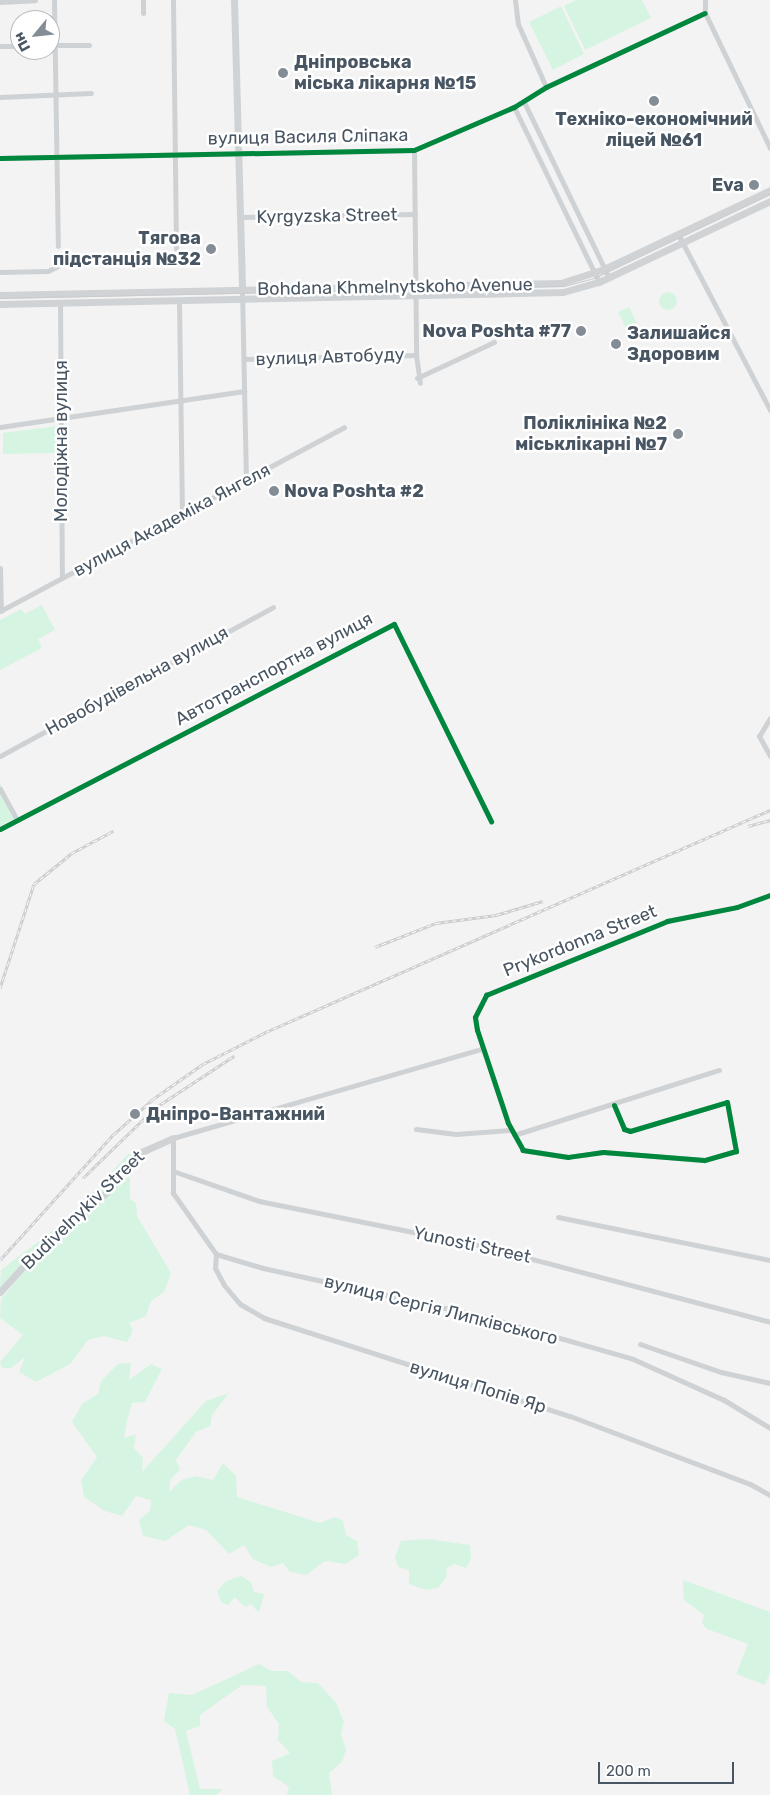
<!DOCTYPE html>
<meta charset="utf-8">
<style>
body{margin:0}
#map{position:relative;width:770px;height:1795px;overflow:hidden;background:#f4f3f3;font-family:Rubik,sans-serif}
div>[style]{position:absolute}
.green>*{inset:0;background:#d6f4e2}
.round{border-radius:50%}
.street>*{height:5px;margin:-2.5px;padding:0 2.5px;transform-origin:2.5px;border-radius:2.5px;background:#cfd2d4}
.secondary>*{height:7px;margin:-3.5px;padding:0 3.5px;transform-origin:3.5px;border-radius:3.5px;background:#d0d3d6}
.tram>*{height:1px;margin:-0.5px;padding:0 0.5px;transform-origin:0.5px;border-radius:0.5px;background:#c9cbcd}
.rail>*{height:3px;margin-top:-1.5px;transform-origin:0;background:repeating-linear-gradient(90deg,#fff 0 4px,#c9cbcd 0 8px);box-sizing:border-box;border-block:1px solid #c9cbcd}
.cycleway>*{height:5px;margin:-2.5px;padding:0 2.5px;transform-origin:2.5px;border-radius:2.5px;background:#00873e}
.dots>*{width:14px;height:14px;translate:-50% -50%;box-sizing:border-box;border:2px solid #fff;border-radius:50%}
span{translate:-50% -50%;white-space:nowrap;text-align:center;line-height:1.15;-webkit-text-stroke:5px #fff;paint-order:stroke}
.poi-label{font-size:18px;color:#485562;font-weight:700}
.left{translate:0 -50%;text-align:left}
.right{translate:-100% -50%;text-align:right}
.street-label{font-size:18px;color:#485562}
.north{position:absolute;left:10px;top:10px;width:50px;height:50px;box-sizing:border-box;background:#fff;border:1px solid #b6bbc0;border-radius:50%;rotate:242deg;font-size:14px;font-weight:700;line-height:20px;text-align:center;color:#485562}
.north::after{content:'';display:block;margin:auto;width:18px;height:22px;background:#848c95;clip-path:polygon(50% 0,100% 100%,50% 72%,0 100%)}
.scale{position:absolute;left:598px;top:1762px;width:136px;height:22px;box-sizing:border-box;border:2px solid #485562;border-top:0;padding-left:6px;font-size:15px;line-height:18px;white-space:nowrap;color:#485562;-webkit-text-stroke:4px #fff;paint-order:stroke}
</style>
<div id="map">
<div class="green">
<div style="clip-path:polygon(576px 0,642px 0,651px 18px,585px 50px,564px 6px)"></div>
<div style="clip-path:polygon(561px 6px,584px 54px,553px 70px,529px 22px)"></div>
<div class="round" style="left:659px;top:292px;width:18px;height:18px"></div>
<div style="clip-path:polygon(629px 307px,639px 328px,628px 333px,618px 312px)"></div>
<div style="clip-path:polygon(57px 426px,58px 453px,3px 454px,3px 433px)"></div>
<div style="clip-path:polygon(42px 605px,55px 630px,38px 639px,42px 648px,0 670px,0 620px,21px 609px,25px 614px)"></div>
<div style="clip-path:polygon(0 783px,16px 813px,14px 819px,0 826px)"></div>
<div style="clip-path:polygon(128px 1154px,131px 1154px,130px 1160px,106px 1189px,29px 1255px,0 1288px,1px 1270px,72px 1216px)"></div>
<div style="clip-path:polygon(130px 1175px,130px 1199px,136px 1203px,137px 1216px,171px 1273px,164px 1292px,151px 1301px,146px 1316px,129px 1323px,133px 1330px,127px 1342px,104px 1336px,88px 1340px,70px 1364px,36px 1382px,19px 1372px,25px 1357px,11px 1368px,2px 1368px,0 1362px,23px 1335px,0 1318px,1px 1299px,34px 1260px,77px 1226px)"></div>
<div style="clip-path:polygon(131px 1363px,129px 1380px,151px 1364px,162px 1369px,145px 1402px,132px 1403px,127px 1421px,124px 1438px,136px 1434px,134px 1448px,143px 1458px,142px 1472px,206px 1401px,229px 1393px,212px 1415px,210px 1426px,196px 1432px,176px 1460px,180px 1470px,170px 1480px,169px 1492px,182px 1480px,196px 1476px,213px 1480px,223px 1463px,236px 1476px,237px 1497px,320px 1523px,335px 1517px,343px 1521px,346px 1535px,357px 1541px,359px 1555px,346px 1564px,325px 1561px,306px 1575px,290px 1572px,283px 1563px,271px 1567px,253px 1559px,244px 1545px,229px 1554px,206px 1530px,189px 1525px,165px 1541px,143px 1536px,139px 1520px,150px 1511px,151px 1500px,136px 1496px,122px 1516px,105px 1511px,84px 1497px,81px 1481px,97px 1457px,72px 1422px,82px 1404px,98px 1394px,101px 1381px,118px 1364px)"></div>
<div style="clip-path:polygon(428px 1539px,470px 1545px,471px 1559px,466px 1568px,454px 1564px,447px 1568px,446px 1578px,438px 1588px,427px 1590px,409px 1584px,409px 1570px,398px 1567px,395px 1557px,401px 1541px)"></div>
<div style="clip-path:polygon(241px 1576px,251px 1582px,254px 1592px,264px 1594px,259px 1613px,251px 1604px,245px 1607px,235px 1597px,228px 1605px,221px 1602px,217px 1591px,226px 1581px)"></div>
<div style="clip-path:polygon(683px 1580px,770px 1612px,770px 1672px,765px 1685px,736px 1674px,748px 1644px,707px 1629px,702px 1623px,704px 1615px,684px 1600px)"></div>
<div style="clip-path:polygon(259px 1664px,272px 1671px,288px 1671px,301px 1682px,318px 1683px,336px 1703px,344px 1722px,341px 1734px,346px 1750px,342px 1762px,329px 1773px,332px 1795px,287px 1795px,289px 1787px,273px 1776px,272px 1761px,290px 1753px,278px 1740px,279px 1724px,267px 1707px,266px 1686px,242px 1685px,200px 1715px,200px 1726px,186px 1731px,200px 1789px,223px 1789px,216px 1795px,190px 1795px,175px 1729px,164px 1721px,169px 1693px,192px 1695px)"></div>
</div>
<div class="street">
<div style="left:54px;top:0;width:246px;rotate:89.1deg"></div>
<div style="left:143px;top:0;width:13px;rotate:90deg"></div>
<div style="left:173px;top:0;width:249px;rotate:89.3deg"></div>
<div style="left:515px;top:0;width:24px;rotate:83deg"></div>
<div style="left:518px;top:24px;width:69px;rotate:66deg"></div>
<div style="left:705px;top:0;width:13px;rotate:90deg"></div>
<div style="left:705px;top:13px;width:150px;rotate:64.3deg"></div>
<div style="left:0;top:2px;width:35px;rotate:-3deg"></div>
<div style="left:50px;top:45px;width:39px"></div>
<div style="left:0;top:46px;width:20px"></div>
<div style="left:0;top:97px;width:91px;rotate:-2.5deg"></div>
<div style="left:524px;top:102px;width:195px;rotate:64.2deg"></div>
<div style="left:514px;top:107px;width:195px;rotate:64.1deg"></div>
<div style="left:414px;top:150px;width:205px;rotate:89.4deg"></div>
<div style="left:416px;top:355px;width:28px;rotate:82deg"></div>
<div style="left:0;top:158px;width:414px;rotate:-1.1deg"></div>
<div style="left:414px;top:150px;width:109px;rotate:-23.3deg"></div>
<div style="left:514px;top:107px;width:38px;rotate:-32deg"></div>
<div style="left:546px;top:87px;width:175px;rotate:-25deg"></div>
<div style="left:240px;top:217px;width:175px;rotate:-1deg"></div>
<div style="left:678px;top:234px;width:199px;rotate:62.4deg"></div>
<div style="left:0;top:272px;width:48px;rotate:-1.2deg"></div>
<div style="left:48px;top:271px;width:11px;rotate:-27deg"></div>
<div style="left:242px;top:290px;width:190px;rotate:88.8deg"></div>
<div style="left:179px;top:301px;width:215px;rotate:89.2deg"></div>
<div style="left:60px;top:303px;width:275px;rotate:89.6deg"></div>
<div style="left:244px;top:359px;width:172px;rotate:-1.3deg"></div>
<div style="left:417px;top:378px;width:85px;rotate:-25.1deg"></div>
<div style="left:0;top:427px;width:247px;rotate:-8.4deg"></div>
<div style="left:0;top:568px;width:43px;rotate:88.7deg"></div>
<div style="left:0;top:611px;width:390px;rotate:-28.1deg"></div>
<div style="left:770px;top:718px;width:21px;rotate:121deg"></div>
<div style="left:759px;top:736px;width:23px;rotate:61deg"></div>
<div style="left:0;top:756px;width:311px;rotate:-28.6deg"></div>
<div style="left:0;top:789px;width:35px;rotate:61deg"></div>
<div style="left:0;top:829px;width:444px;rotate:-27.5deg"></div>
<div style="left:394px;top:624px;width:220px;rotate:63.8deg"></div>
<div style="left:614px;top:1105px;width:26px;rotate:67deg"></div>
<div style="left:624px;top:1129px;width:6px;rotate:18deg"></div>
<div style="left:630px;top:1131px;width:101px;rotate:-16.6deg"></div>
<div style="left:727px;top:1102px;width:50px;rotate:79.6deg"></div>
<div style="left:736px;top:1151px;width:33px;rotate:164deg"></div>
<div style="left:704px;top:1160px;width:101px;rotate:-175.5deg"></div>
<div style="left:603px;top:1152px;width:35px;rotate:172deg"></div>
<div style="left:568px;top:1157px;width:46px;rotate:-171.2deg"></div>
<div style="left:523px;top:1150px;width:31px;rotate:-119deg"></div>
<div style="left:508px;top:1123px;width:98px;rotate:-108.4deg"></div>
<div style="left:477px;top:1030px;width:13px;rotate:-99deg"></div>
<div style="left:475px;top:1017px;width:25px;rotate:-63deg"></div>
<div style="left:486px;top:995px;width:196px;rotate:-22.2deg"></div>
<div style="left:667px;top:921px;width:71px;rotate:-11.3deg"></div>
<div style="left:737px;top:907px;width:35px;rotate:-20deg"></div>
<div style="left:416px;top:1129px;width:40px;rotate:7.1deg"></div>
<div style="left:456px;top:1134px;width:55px;rotate:-4.2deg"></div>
<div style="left:514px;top:1135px;width:215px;rotate:-17.6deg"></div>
<div style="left:173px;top:1171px;width:91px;rotate:19.2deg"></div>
<div style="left:259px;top:1201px;width:228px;rotate:11.4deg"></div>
<div style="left:483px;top:1246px;width:297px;rotate:14.8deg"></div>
<div style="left:558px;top:1217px;width:216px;rotate:11.5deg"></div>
<div style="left:216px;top:1254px;width:14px;rotate:94deg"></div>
<div style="left:215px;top:1268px;width:19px;rotate:62deg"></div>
<div style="left:224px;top:1285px;width:25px;rotate:50deg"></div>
<div style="left:240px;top:1304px;width:28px;rotate:30deg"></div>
<div style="left:264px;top:1318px;width:321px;rotate:17.8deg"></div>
<div style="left:570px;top:1416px;width:192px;rotate:20.7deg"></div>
<div style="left:750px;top:1484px;width:23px;rotate:29deg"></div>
<div style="left:216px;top:1254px;width:49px;rotate:16.6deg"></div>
<div style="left:263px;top:1268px;width:228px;rotate:12.4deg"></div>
<div style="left:486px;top:1317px;width:153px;rotate:15.9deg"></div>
<div style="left:633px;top:1359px;width:100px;rotate:24.3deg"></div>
<div style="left:724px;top:1400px;width:54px;rotate:31.3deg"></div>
<div style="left:216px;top:1254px;width:75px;rotate:-125.2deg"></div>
<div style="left:173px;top:1193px;width:55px;rotate:-90deg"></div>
<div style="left:173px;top:1138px;width:322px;rotate:-16.1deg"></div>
<div style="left:640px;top:1344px;width:86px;rotate:19.1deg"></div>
<div style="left:721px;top:1372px;width:50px;rotate:12.7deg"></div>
</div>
<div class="secondary">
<div style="left:234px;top:0;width:290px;rotate:88.4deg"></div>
<div style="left:0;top:295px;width:561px;rotate:-1.23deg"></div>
<div style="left:561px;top:283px;width:45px;rotate:-18deg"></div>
<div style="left:604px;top:269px;width:184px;rotate:-25.4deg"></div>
<div style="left:0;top:304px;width:563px;rotate:-1.22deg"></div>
<div style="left:563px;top:292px;width:37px;rotate:-16deg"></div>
<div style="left:599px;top:282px;width:189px;rotate:-25.3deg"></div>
<div style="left:0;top:1292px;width:42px;rotate:-47.9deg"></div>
<div style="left:28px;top:1261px;width:106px;rotate:-41.2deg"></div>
<div style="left:108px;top:1191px;width:47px;rotate:-51.9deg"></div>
<div style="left:137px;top:1154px;width:39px;rotate:-24deg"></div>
</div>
<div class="tram">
<div style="left:0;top:298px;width:564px;rotate:-1.22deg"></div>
<div style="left:564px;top:286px;width:31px;rotate:-15deg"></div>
<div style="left:594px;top:278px;width:195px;rotate:-25.5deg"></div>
</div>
<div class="rail">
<div style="left:748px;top:826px;width:23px;rotate:-15deg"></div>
<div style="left:375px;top:947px;width:66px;rotate:-21.5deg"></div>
<div style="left:436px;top:923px;width:61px;rotate:-7.6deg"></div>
<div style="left:496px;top:915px;width:49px;rotate:-16.6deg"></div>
<div style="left:0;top:988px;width:109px;rotate:-71.9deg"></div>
<div style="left:34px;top:884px;width:49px;rotate:-39.2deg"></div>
<div style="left:72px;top:853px;width:47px;rotate:-28.2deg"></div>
<div style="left:83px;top:1178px;width:100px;rotate:-44.2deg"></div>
<div style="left:155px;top:1108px;width:95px;rotate:-33.4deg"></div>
<div style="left:0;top:1260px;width:170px;rotate:-47.9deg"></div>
<div style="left:114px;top:1134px;width:52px;rotate:-41.9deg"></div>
<div style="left:153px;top:1099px;width:61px;rotate:-35deg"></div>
<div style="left:203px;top:1064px;width:71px;rotate:-26.9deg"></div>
<div style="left:266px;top:1032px;width:551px;rotate:-23.77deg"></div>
</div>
<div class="cycleway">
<div style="left:0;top:158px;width:414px;rotate:-1.1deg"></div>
<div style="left:414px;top:150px;width:109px;rotate:-23.3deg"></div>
<div style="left:514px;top:107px;width:38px;rotate:-32deg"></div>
<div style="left:546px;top:87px;width:175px;rotate:-25deg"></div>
<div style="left:0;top:829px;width:444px;rotate:-27.5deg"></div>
<div style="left:394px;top:624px;width:220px;rotate:63.8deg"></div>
<div style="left:614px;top:1105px;width:26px;rotate:67deg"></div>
<div style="left:624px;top:1129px;width:6px;rotate:18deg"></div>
<div style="left:630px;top:1131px;width:101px;rotate:-16.6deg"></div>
<div style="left:727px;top:1102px;width:50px;rotate:79.6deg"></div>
<div style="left:736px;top:1151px;width:33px;rotate:164deg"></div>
<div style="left:704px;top:1160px;width:101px;rotate:-175.5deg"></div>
<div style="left:603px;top:1152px;width:35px;rotate:172deg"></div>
<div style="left:568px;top:1157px;width:46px;rotate:-171.2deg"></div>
<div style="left:523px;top:1150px;width:31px;rotate:-119deg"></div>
<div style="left:508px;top:1123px;width:98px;rotate:-108.4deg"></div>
<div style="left:477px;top:1030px;width:13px;rotate:-99deg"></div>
<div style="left:475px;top:1017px;width:25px;rotate:-63deg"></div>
<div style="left:486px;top:995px;width:196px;rotate:-22.2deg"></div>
<div style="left:667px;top:921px;width:71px;rotate:-11.3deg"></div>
<div style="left:737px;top:907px;width:35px;rotate:-20deg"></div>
</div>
<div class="dots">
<div style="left:283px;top:73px;background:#848c95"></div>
<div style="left:654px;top:101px;background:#848c95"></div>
<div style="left:754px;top:185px;background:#848c95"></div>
<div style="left:211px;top:249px;background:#848c95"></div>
<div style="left:581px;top:331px;background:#848c95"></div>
<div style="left:616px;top:344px;background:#848c95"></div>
<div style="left:678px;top:434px;background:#848c95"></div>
<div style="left:274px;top:491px;background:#848c95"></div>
<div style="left:135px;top:1114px;background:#848c95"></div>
</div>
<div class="poi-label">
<span class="left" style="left:294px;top:73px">Дніпровська<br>міська лікарня №15</span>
<span style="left:654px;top:130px">Техніко-економічний<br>ліцей №61</span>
<span class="right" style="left:744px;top:185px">Eva</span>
<span class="right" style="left:201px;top:249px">Тягова<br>пiдстанцiя №32</span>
<span class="right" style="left:571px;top:331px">Nova Poshta #77</span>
<span class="left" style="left:627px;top:344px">Залишайся<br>Здоровим</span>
<span class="right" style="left:667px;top:434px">Поліклініка №2<br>міськлікарні №7</span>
<span class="left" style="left:284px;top:491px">Nova Poshta #2</span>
<span class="left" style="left:146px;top:1114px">Дніпро-Вантажний</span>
</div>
<div class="street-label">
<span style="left:308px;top:137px;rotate:-1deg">вулиця Василя Сліпака</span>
<span style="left:327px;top:216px;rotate:-1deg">Kyrgyzska Street</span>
<span style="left:395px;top:287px;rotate:-1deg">Bohdana Khmelnytskoho Avenue</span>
<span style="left:330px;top:357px;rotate:-2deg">вулиця Автобуду</span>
<span style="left:61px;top:441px;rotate:-90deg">Молодіжна вулиця</span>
<span style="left:172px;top:520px;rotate:-28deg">вулиця Академіка Янгеля</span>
<span style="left:274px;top:669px;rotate:-28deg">Автотранспортна вулиця</span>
<span style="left:137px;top:681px;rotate:-29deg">Новобудівельна вулиця</span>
<span style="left:580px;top:941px;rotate:-22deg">Prykordonna Street</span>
<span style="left:83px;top:1210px;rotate:-44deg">Budivelnykiv Street</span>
<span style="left:472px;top:1245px;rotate:12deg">Yunosti Street</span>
<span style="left:441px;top:1310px;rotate:14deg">вулиця Сергія Липківського</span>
<span style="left:478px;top:1387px;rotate:17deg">вулиця Попів Яр</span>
</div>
<div class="north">Пн</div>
<div class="scale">200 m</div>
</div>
